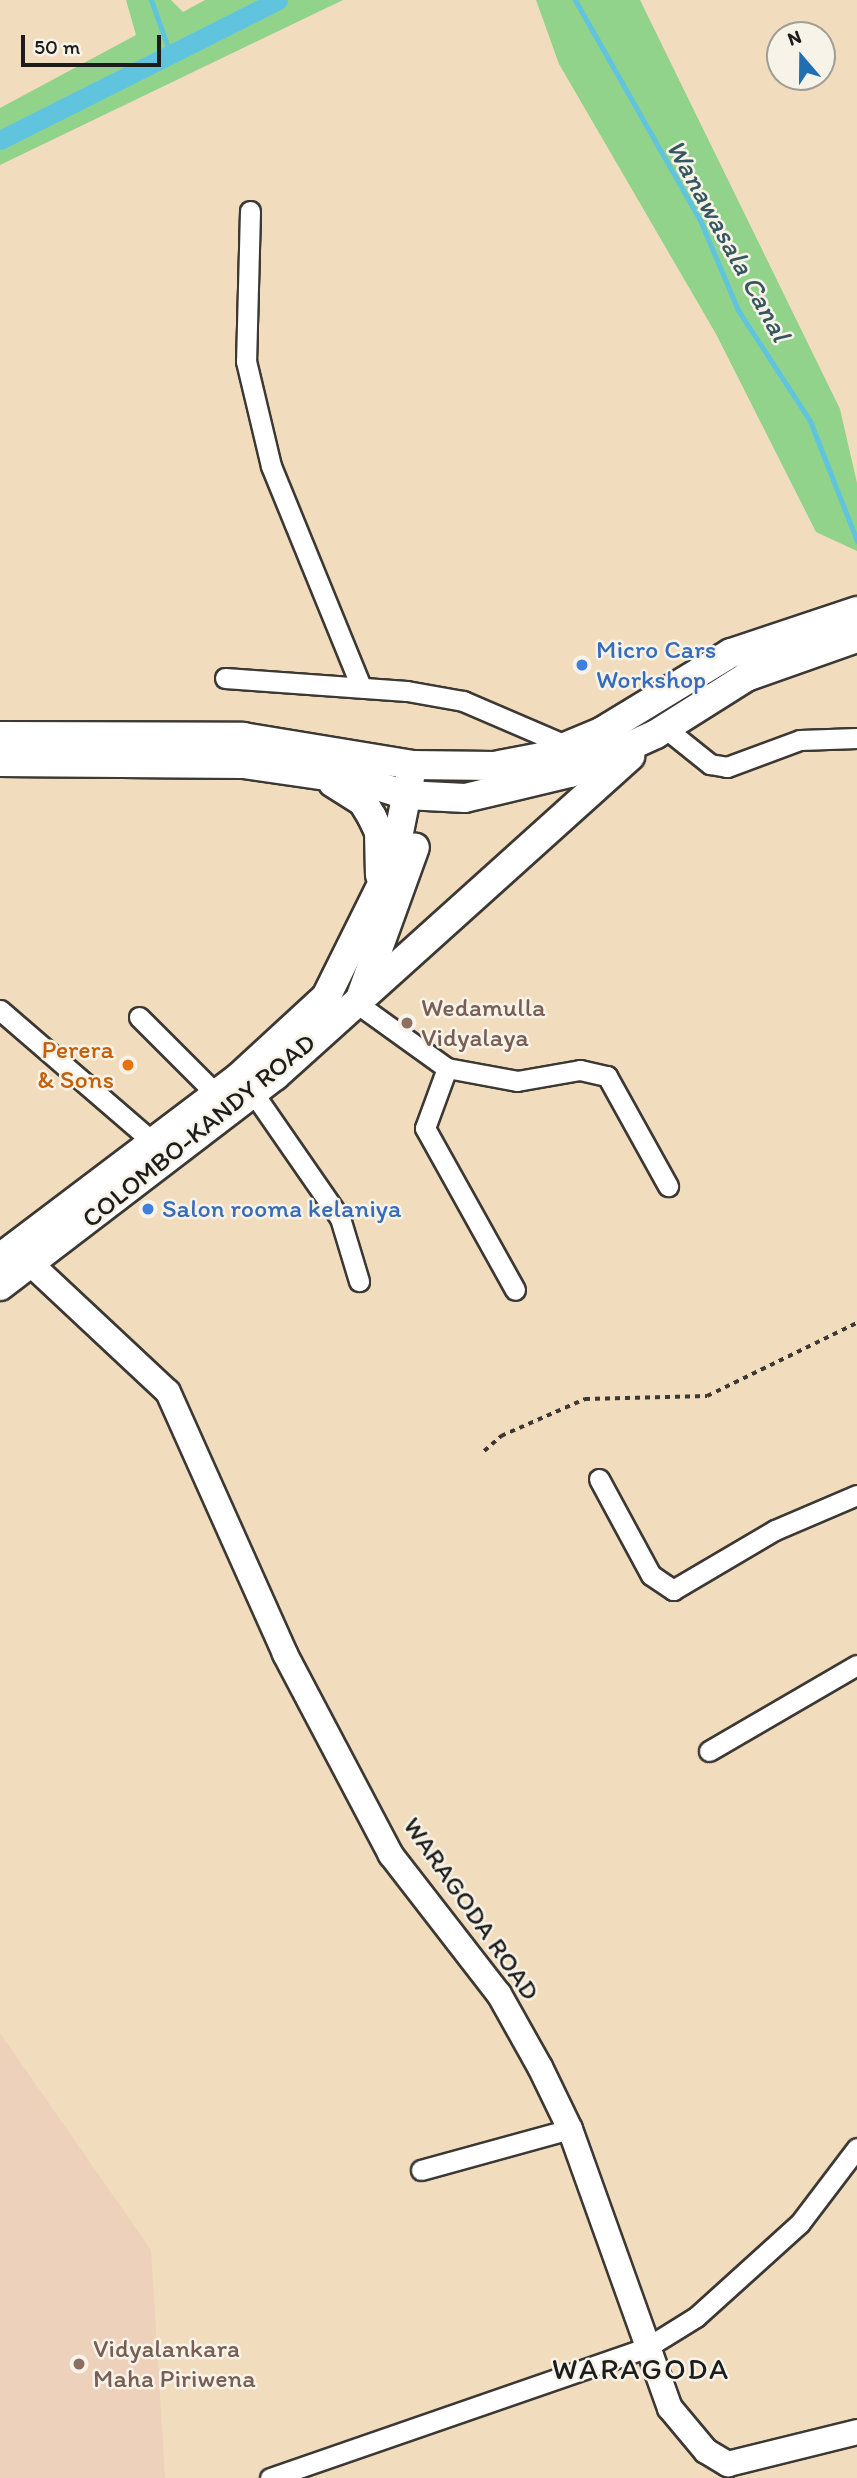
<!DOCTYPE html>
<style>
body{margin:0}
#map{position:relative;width:857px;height:2478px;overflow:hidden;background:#f2dcbe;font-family:Itim,sans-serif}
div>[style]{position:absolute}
.built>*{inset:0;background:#edd1ba}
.green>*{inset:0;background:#91d38a}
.stream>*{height:5px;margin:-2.5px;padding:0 2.5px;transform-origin:2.5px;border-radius:2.5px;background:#60c4de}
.canal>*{height:19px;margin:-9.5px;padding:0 9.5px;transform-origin:9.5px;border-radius:9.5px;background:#60c4de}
.path>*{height:3.5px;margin-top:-1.75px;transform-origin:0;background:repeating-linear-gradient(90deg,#3c3934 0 5px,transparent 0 10px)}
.roads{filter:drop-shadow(2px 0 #3c3934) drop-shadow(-2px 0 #3c3934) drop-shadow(0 2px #3c3934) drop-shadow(0 -2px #3c3934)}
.minor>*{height:19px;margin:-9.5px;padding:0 9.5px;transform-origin:9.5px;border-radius:9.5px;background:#fff}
.major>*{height:24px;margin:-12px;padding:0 12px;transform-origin:12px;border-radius:12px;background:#fff}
.highway>*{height:28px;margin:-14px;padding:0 14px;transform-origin:14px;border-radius:14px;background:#fff}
.dots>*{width:19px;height:19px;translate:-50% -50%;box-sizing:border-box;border:4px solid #f7f3e8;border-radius:50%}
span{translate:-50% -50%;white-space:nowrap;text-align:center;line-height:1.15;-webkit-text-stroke:5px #f7f3e8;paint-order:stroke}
.shop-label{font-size:26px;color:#366cbe}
.left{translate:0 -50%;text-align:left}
.education-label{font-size:26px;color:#785e54}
.food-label{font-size:26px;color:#c56008}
.right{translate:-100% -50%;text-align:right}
.street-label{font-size:26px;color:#1c1c1c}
.water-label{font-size:28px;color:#345760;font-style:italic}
.quarter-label{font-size:30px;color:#1c1c1c;letter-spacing:2px}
.north{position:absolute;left:766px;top:21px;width:70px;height:70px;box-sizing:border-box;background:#f7f3e8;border:2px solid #9f9d96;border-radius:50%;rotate:340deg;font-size:19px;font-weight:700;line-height:28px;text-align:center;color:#1c1c1c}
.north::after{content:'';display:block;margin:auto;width:24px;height:32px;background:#1f6fb2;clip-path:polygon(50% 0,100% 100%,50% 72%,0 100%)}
.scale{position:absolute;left:21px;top:35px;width:140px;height:32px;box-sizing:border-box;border:4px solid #1c1c1c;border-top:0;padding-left:9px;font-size:21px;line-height:24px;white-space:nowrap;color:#1c1c1c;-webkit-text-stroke:5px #f7f3e8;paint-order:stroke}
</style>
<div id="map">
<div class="built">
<div style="clip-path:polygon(0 2033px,151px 2250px,165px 2478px,0 2478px)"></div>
</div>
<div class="green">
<div style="clip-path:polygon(126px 0,171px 0,183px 12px,205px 0,343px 0,0 165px,0 108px,136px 35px)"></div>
<div style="clip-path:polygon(536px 0,640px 0,840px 409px,857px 483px,857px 551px,816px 532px,716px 334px,559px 64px)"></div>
</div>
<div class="stream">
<div style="left:151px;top:0;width:53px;rotate:70.2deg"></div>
<div style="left:575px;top:0;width:253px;rotate:60.4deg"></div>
<div style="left:700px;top:220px;width:98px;rotate:67.1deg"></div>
<div style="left:738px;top:310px;width:132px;rotate:57deg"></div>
<div style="left:810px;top:421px;width:129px;rotate:68.6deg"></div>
</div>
<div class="canal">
<div style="left:0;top:140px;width:311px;rotate:-26.7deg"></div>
</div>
<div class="path">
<div style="left:484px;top:1451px;width:23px;rotate:-41deg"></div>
<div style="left:501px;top:1436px;width:92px;rotate:-23.8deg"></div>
<div style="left:585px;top:1399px;width:122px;rotate:-1.4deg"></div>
<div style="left:707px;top:1396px;width:167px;rotate:-26deg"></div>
</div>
<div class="roads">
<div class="minor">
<div style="left:250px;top:211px;width:150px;rotate:91.5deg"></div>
<div style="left:246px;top:361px;width:108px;rotate:76.6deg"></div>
<div style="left:271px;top:466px;width:239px;rotate:67.8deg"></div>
<div style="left:225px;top:678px;width:182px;rotate:4.1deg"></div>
<div style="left:407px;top:691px;width:57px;rotate:10.1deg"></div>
<div style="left:463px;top:701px;width:114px;rotate:23.2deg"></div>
<div style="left:665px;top:728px;width:58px;rotate:38.7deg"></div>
<div style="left:710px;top:764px;width:17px;rotate:10deg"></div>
<div style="left:727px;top:767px;width:78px;rotate:-20.3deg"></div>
<div style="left:800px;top:740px;width:57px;rotate:-2deg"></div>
<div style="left:355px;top:1002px;width:113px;rotate:35.7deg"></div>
<div style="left:447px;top:1068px;width:64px;rotate:110.1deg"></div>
<div style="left:425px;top:1128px;width:185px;rotate:60.9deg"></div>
<div style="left:0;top:1010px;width:203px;rotate:40.8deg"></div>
<div style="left:139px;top:1017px;width:110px;rotate:45deg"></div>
<div style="left:447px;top:1068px;width:71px;rotate:10.5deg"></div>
<div style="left:517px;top:1081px;width:64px;rotate:-9.9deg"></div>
<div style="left:580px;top:1070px;width:28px;rotate:13deg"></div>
<div style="left:607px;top:1076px;width:126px;rotate:61deg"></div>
<div style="left:254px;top:1094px;width:151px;rotate:55.3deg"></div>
<div style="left:340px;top:1218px;width:66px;rotate:73.2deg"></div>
<div style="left:599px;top:1479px;width:109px;rotate:61.6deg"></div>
<div style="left:651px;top:1575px;width:27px;rotate:34deg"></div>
<div style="left:673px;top:1590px;width:118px;rotate:-30.5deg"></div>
<div style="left:775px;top:1530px;width:89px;rotate:-23.1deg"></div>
<div style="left:709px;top:1751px;width:171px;rotate:-30.2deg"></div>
<div style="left:421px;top:2170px;width:155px;rotate:-15.4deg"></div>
<div style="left:270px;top:2478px;width:398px;rotate:-19.1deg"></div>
<div style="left:646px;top:2348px;width:59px;rotate:-31.8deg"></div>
<div style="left:696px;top:2317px;width:140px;rotate:-42.1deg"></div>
<div style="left:800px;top:2223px;width:94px;rotate:-52.8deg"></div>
</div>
<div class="major">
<div style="left:31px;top:1264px;width:187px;rotate:43.1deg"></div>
<div style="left:168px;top:1392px;width:287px;rotate:65.9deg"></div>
<div style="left:285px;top:1654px;width:227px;rotate:62.2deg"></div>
<div style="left:391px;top:1855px;width:176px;rotate:52.2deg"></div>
<div style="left:499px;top:1994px;width:84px;rotate:60.7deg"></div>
<div style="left:540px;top:2067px;width:69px;rotate:64.2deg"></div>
<div style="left:570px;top:2129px;width:296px;rotate:70.3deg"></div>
<div style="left:670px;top:2408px;width:56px;rotate:50.1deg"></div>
<div style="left:706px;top:2451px;width:26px;rotate:31deg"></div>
<div style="left:728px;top:2464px;width:133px;rotate:-13.9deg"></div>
</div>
<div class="highway">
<div style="left:0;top:736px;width:243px;rotate:0.2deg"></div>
<div style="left:243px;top:737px;width:171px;rotate:9.4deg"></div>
<div style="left:412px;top:765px;width:82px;rotate:0.7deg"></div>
<div style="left:494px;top:766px;width:48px;rotate:-10.8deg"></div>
<div style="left:541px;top:757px;width:65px;rotate:-22.6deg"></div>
<div style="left:601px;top:732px;width:152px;rotate:-31.3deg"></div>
<div style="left:731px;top:653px;width:133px;rotate:-18.4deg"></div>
<div style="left:0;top:762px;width:243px;rotate:0.5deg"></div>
<div style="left:243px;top:764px;width:119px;rotate:8.2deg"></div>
<div style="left:361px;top:781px;width:47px;rotate:17.3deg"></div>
<div style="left:406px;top:795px;width:59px;rotate:2.9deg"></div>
<div style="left:465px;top:798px;width:108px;rotate:-13.4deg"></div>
<div style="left:570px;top:773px;width:94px;rotate:-24.4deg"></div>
<div style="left:656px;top:734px;width:107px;rotate:-32.3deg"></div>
<div style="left:746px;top:677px;width:118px;rotate:-19.4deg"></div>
<div style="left:333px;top:783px;width:36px;rotate:32deg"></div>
<div style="left:363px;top:802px;width:17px;rotate:59deg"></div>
<div style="left:372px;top:817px;width:17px;rotate:65deg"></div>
<div style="left:379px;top:832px;width:43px;rotate:88.7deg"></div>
<div style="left:361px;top:996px;width:158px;rotate:-70.1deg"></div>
<div style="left:0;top:1258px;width:300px;rotate:-37.1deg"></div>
<div style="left:239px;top:1077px;width:118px;rotate:-42.6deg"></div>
<div style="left:326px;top:997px;width:151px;rotate:-63.6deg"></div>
<div style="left:393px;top:862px;width:86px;rotate:-78.6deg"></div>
<div style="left:0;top:1286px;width:346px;rotate:-37.4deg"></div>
<div style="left:275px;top:1076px;width:478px;rotate:-42deg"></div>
</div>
</div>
<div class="dots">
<div style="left:582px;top:665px;background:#3f7fe0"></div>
<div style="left:407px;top:1023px;background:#8d6e63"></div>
<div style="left:128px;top:1065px;background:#e8710a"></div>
<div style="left:148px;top:1209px;background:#3f7fe0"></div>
<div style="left:79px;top:2364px;background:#8d6e63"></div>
</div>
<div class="shop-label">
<span class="left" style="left:596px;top:665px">Micro Cars<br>Workshop</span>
<span class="left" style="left:162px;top:1209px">Salon rooma kelaniya</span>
</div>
<div class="education-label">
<span class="left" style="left:421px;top:1023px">Wedamulla<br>Vidyalaya</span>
<span class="left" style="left:93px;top:2364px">Vidyalankara<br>Maha Piriwena</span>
</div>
<div class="food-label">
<span class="right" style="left:114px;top:1065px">Perera<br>&amp; Sons</span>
</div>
<div class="street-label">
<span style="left:199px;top:1131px;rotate:-39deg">COLOMBO-KANDY ROAD</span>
<span style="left:471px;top:1909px;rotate:55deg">WARAGODA ROAD</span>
</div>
<div class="water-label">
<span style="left:729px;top:240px;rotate:61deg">Wanawasala Canal</span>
</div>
<div class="quarter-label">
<span style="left:641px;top:2369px">WARAGODA</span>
</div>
<div class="north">N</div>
<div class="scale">50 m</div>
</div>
